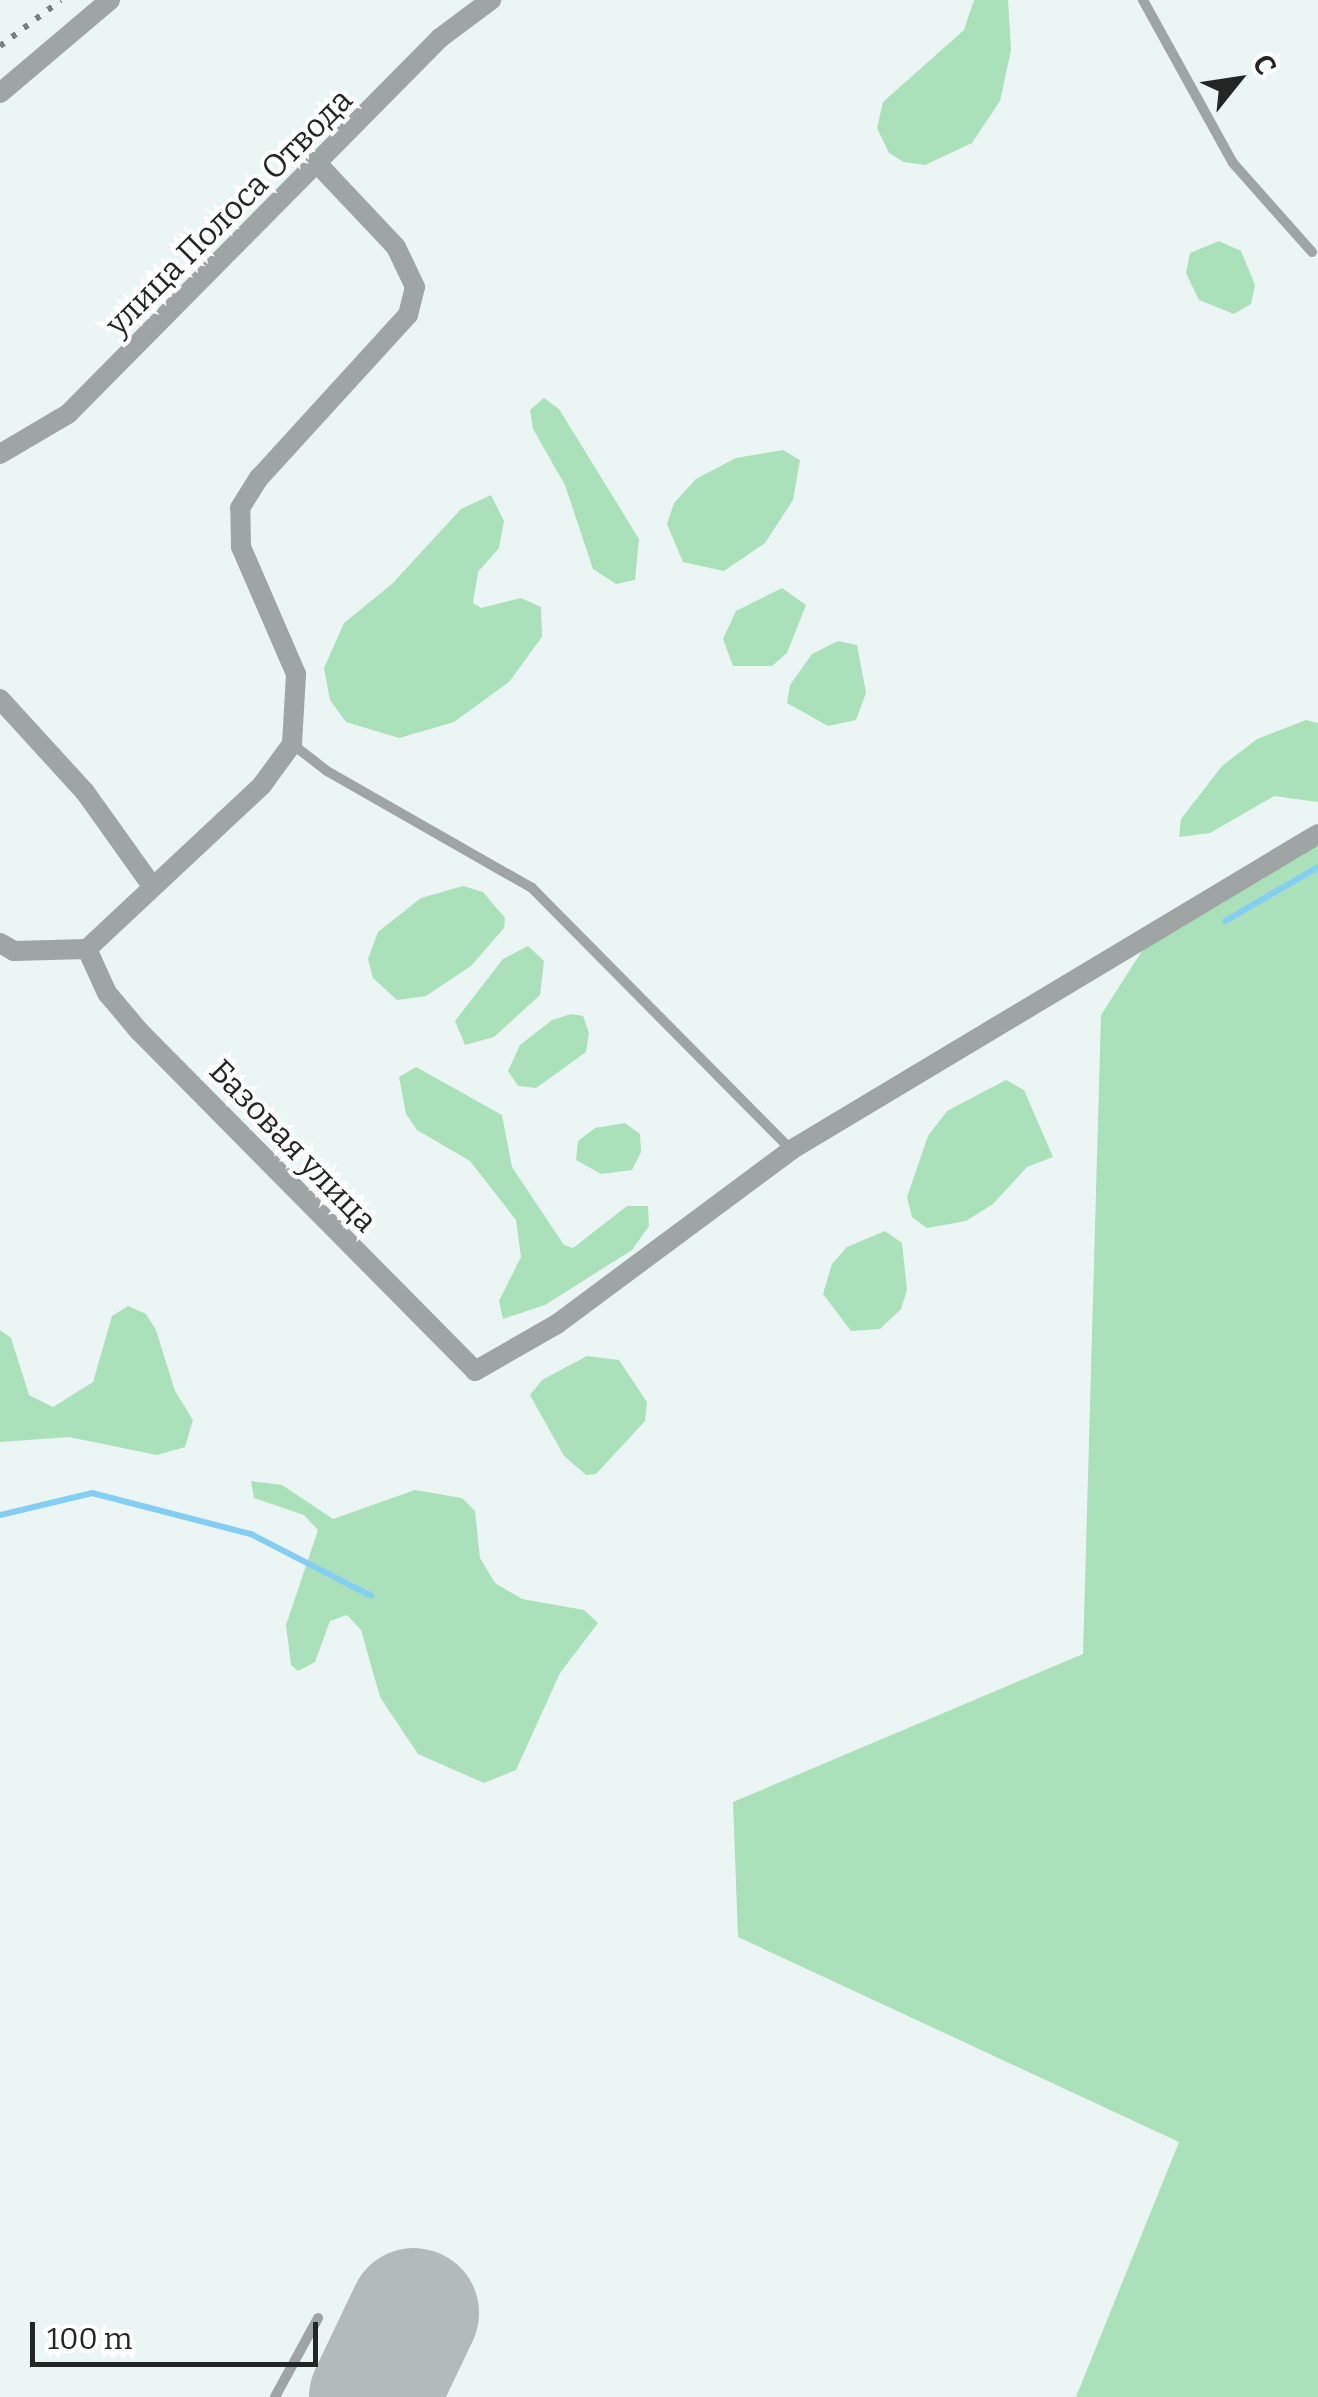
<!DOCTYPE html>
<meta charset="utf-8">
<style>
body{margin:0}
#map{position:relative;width:1318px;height:2397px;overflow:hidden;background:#ebf5f4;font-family:Bitter,serif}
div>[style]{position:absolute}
.green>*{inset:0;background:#aae0ba}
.stream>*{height:6px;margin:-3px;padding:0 3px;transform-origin:3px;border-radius:3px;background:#84cef3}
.runway>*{height:130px;margin:-65px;padding:0 65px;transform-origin:65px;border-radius:65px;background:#b3bbba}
.lane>*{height:10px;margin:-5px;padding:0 5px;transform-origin:5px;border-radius:5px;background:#9fa4a4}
.street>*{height:20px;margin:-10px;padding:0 10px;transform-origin:10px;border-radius:10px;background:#9fa4a4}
.rail>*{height:6px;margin-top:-3px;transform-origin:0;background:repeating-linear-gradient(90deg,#7b8180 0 5px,transparent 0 15px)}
span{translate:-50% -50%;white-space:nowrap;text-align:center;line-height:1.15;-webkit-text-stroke:8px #fff;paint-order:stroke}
.street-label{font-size:32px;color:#222625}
.north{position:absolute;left:1188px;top:30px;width:100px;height:100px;-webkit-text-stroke:8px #fff;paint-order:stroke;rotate:60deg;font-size:28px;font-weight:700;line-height:40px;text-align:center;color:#222625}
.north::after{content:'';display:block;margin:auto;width:35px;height:45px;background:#222625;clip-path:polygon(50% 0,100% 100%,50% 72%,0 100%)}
.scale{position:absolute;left:30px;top:2322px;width:288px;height:45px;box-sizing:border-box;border:5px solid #222625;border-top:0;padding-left:12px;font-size:30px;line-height:35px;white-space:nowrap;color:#222625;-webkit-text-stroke:8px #fff;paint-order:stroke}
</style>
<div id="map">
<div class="green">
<div style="clip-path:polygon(974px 0,1008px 0,1011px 50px,1000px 101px,972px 143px,925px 165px,904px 162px,889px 153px,877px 128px,883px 102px,964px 30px)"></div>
<div style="clip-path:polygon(1219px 241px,1241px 251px,1255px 285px,1251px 304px,1234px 314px,1199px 300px,1186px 273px,1190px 253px)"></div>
<div style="clip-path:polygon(544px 398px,559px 409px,639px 539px,635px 580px,616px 584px,593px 569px,565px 485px,533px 429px,530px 410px)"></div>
<div style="clip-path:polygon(783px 450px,800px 460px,793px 500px,765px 543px,724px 571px,683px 562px,667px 524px,674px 503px,696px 479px,736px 458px)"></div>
<div style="clip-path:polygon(491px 495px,504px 521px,499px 548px,478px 572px,473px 603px,481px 608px,521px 598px,541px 607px,542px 637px,509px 682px,454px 722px,399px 738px,346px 722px,330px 700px,324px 668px,344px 623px,392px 584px,461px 509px)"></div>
<div style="clip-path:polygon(782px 588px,806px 605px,787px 653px,772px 666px,733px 666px,723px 639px,736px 611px)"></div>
<div style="clip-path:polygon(838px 641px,857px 645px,866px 693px,856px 720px,828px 726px,787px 703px,790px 685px,812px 654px)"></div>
<div style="clip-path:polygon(1306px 720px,1318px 723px,1318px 802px,1274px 796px,1210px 833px,1179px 837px,1181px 819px,1222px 766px,1257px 739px)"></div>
<div style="clip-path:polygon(1318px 834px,1318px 2397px,1076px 2397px,1179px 2142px,738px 1937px,733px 1802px,1083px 1654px,1101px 1015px,1151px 937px)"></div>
<div style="clip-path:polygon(463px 886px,483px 892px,505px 918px,504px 928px,471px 966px,426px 996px,397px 1000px,373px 978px,368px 959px,378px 932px,421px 898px)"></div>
<div style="clip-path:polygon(528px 946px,544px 961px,540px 995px,494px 1037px,465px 1045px,455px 1021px,503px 959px)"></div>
<div style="clip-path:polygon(571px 1014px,583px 1016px,589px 1033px,586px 1052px,536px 1088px,518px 1086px,508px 1071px,520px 1045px,552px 1020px)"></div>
<div style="clip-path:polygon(416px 1067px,502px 1115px,512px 1167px,564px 1245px,573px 1248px,627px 1206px,648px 1206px,649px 1226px,632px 1250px,545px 1305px,503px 1319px,499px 1301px,521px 1257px,516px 1220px,470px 1161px,417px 1130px,406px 1114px,399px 1077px)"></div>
<div style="clip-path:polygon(1006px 1080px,1024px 1090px,1053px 1157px,1027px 1167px,993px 1204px,966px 1221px,927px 1228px,912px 1217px,907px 1197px,928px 1136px,947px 1111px)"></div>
<div style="clip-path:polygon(625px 1123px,640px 1134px,641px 1152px,632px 1170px,601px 1174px,576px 1160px,578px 1141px,595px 1128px)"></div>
<div style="clip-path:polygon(885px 1231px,902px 1243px,907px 1290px,901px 1309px,880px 1329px,851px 1331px,823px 1294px,832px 1264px,847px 1247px)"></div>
<div style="clip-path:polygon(128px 1306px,146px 1314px,156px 1330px,175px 1391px,193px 1420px,185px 1447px,157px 1455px,69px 1437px,0 1442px,0 1330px,11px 1338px,29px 1395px,53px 1407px,93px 1382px,112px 1316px)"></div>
<div style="clip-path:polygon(587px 1356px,619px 1360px,647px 1402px,645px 1421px,596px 1474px,586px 1475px,564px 1456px,530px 1395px,542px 1380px)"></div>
<div style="clip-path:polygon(251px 1481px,282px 1485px,333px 1519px,415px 1490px,462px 1498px,475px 1511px,480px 1558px,495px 1583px,522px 1599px,584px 1610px,598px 1623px,560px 1673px,516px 1770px,484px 1783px,418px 1754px,380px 1697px,361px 1630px,347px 1615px,330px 1621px,315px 1662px,298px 1671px,291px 1665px,286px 1625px,318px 1530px,304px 1515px,254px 1498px)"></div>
</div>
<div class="stream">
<div style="left:1225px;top:921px;width:108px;rotate:-30.1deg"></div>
<div style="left:0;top:1515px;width:95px;rotate:-13.4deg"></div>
<div style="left:92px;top:1493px;width:164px;rotate:14.5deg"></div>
<div style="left:251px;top:1534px;width:135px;rotate:27.3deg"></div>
</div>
<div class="runway">
<div style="left:374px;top:2397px;width:93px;rotate:-64.5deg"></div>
</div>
<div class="lane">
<div style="left:1143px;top:0;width:186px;rotate:61.1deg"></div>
<div style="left:1233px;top:163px;width:119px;rotate:48.4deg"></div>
<div style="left:292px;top:744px;width:44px;rotate:37.6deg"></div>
<div style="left:327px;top:771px;width:236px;rotate:29.7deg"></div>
<div style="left:532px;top:888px;width:368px;rotate:45.3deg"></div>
<div style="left:275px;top:2397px;width:90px;rotate:-61.4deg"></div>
</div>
<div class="street">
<div style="left:0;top:93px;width:144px;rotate:-40.2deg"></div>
<div style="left:0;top:454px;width:79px;rotate:-30.5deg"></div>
<div style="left:68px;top:414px;width:529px;rotate:-45.31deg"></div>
<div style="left:440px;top:38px;width:64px;rotate:-36.7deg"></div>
<div style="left:0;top:699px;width:126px;rotate:47.6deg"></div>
<div style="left:85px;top:792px;width:115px;rotate:54.5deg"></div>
<div style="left:0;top:943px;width:16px;rotate:30deg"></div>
<div style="left:14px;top:951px;width:73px;rotate:-1.6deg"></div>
<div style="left:87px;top:949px;width:240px;rotate:-43.1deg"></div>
<div style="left:262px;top:785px;width:51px;rotate:-53.8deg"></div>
<div style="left:292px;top:744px;width:70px;rotate:-86.7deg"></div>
<div style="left:296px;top:674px;width:138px;rotate:-113.4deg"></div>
<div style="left:241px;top:547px;width:39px;rotate:-91deg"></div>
<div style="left:240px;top:508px;width:36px;rotate:-58deg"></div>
<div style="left:259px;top:478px;width:221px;rotate:-47.6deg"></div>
<div style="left:408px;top:315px;width:29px;rotate:-76deg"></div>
<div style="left:415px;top:287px;width:44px;rotate:-115.4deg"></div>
<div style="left:396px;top:247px;width:117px;rotate:-133.3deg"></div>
<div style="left:87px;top:949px;width:48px;rotate:65.6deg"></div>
<div style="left:107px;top:993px;width:50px;rotate:49.9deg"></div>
<div style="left:139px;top:1031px;width:478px;rotate:45.3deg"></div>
<div style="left:475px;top:1371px;width:95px;rotate:-29.8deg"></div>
<div style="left:557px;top:1324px;width:292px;rotate:-36.6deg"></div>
<div style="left:791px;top:1150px;width:614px;rotate:-30.95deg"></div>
</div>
<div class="rail">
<div style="left:0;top:46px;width:76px;rotate:-37deg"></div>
</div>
<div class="street-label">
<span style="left:229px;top:212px;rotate:-45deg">улица Полоса Отвода</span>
<span style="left:293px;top:1146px;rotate:46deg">Базовая улица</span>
</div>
<div class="north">С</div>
<div class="scale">100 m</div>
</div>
